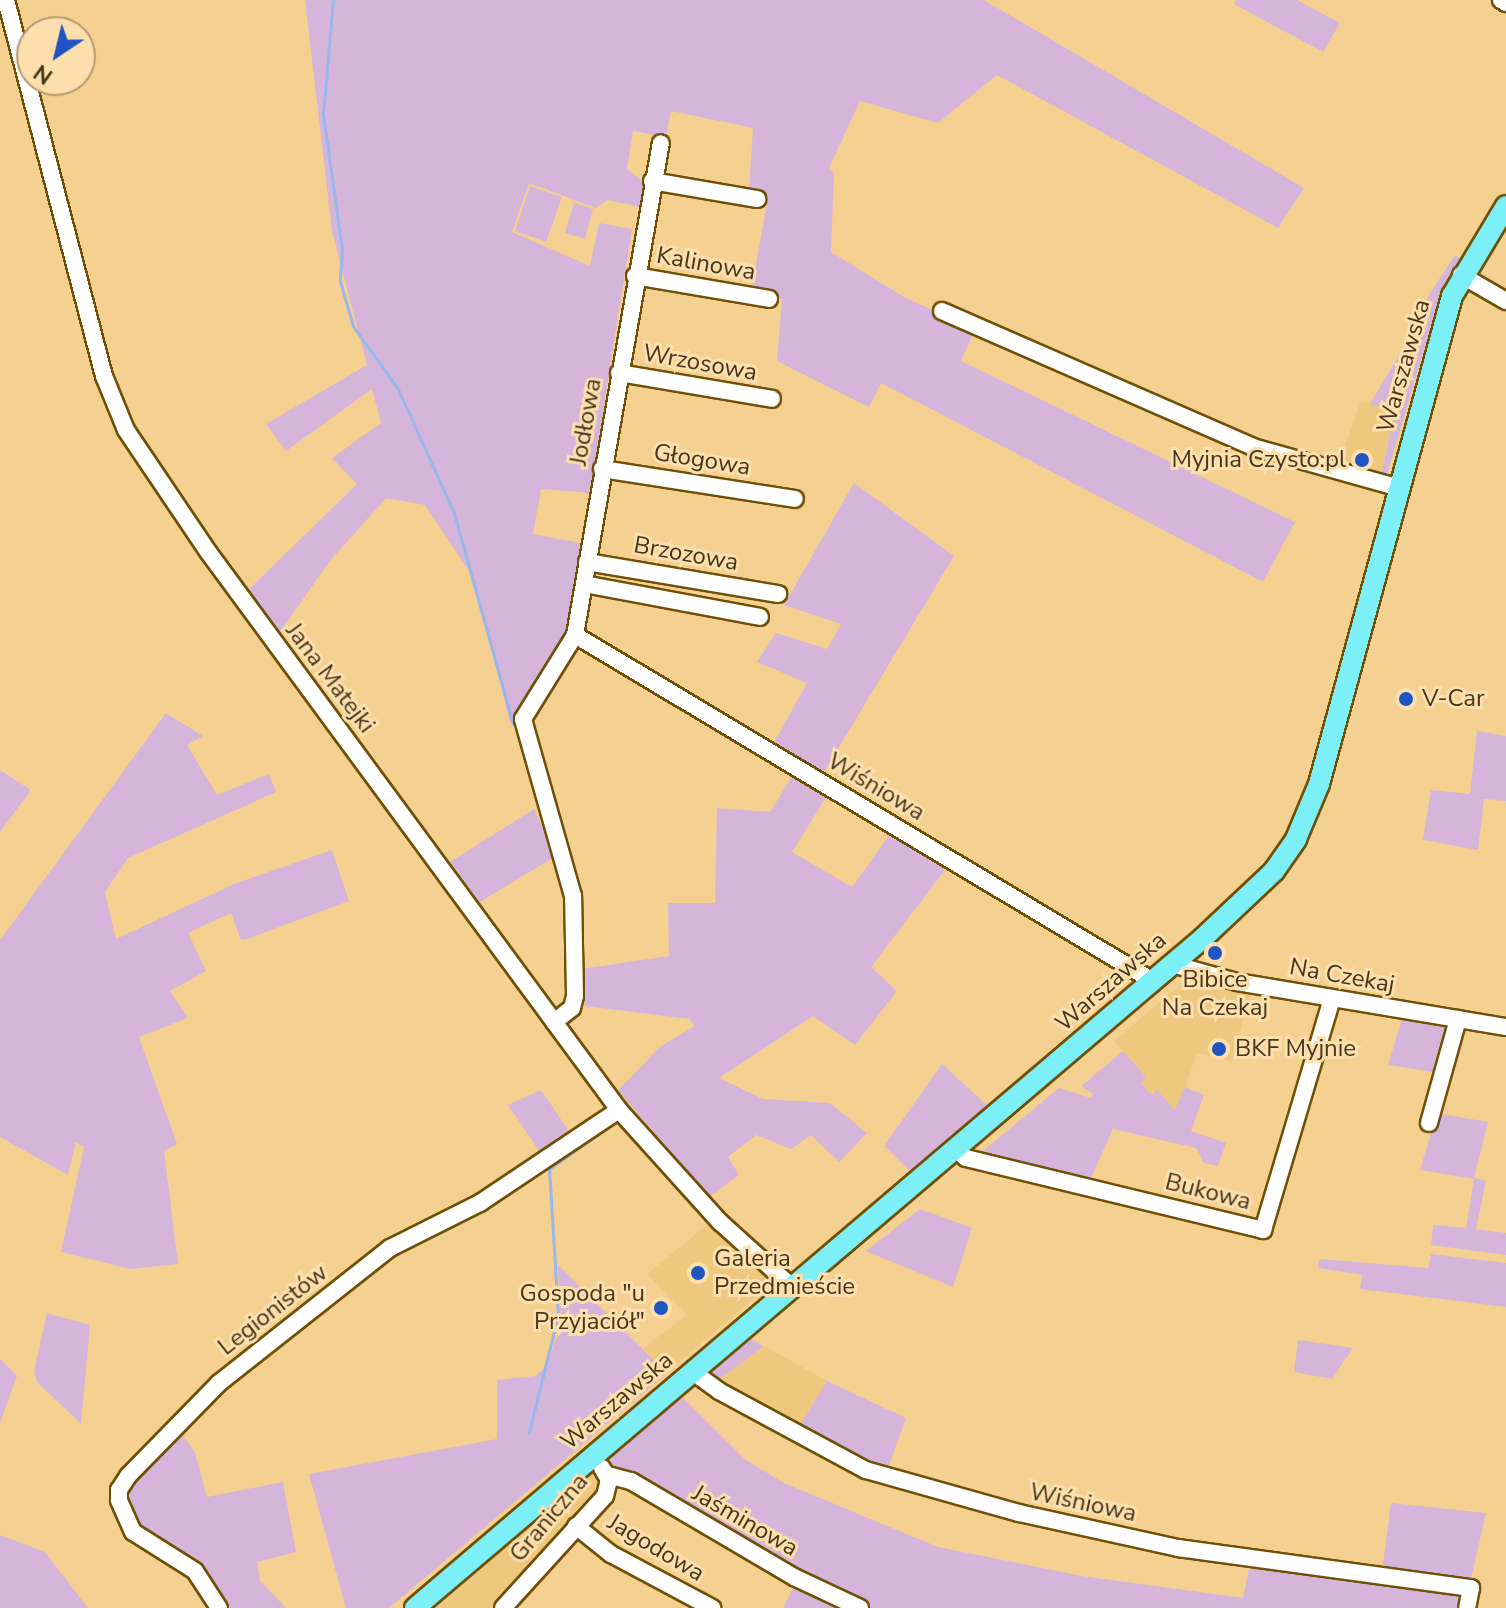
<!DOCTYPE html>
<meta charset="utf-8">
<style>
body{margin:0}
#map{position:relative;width:1506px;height:1608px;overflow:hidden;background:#f4d190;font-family:"Nunito Sans",sans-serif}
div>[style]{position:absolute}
.built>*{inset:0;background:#efc87f}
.green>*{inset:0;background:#d5b6da}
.stream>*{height:3px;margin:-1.5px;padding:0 1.5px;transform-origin:1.5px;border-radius:1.5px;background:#99b7ed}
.roads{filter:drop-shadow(2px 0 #6f5005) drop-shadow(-2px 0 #6f5005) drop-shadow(0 2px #6f5005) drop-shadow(0 -2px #6f5005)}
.minor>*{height:16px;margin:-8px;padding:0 8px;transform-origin:8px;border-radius:8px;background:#fff}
.major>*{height:20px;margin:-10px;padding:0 10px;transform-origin:10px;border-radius:10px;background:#7deff7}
.dots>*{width:22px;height:22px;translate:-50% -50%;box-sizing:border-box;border:4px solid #fcdfac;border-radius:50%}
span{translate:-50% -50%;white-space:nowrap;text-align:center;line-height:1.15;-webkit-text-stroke:6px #fcdfac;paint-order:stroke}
.street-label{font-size:24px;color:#45371c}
.poi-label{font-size:24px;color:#45371c}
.right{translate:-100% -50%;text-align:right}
.left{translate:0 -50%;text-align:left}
.north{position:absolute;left:16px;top:16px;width:80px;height:80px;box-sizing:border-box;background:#fcdfac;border:2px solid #b39c72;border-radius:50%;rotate:215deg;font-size:22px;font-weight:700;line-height:32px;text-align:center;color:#45371c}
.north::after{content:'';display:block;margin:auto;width:28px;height:36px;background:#1e55c2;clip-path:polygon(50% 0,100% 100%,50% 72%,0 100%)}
</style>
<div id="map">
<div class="built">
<div style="clip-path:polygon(1361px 401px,1395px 412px,1380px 480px,1337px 468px)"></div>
<div style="clip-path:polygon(1185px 981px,1252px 988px,1232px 1061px,1197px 1054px,1176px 1111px,1152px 1095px,1140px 1082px,1146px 1077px,1114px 1041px)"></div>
<div style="clip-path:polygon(708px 1224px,772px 1283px,667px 1373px,643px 1348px,687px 1315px,647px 1274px)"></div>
<div style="clip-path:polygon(764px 1346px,827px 1381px,797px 1430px,714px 1383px)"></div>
<div style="clip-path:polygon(595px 1472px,602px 1480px,595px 1498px,497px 1608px,431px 1608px)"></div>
</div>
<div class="green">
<div style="clip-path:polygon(305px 0,984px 0,1304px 188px,1278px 228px,997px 75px,938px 123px,860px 101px,829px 168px,834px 173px,831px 252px,904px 297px,975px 329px,961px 361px,1295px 522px,1263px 582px,881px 383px,869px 407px,777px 361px,782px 299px,751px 292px,768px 197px,749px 191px,753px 128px,671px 111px,666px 137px,633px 131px,627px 169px,645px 183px,642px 207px,607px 200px,596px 208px,529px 183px,512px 232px,590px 266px,599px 223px,632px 229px,590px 493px,541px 489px,533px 534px,585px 544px,567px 631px,517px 715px,510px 722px,473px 577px,425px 505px,386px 498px,329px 562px,278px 635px,245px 593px,357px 484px,332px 458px,381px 423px,372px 389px,286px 451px,266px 424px,367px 365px,332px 231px)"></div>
<div style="clip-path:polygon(1236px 0,1297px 0,1340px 23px,1323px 52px,1234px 4px)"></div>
<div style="clip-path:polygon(530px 186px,562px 197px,546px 242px,515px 231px)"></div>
<div style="clip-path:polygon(574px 203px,593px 209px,585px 239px,565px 233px)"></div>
<div style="clip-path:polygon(1455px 255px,1460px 259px,1441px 293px,1385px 481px,1380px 480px,1395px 412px,1370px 404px,1415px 328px,1410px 324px)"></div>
<div style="clip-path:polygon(854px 483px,954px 556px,821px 777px,771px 748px,807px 683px,757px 662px,776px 633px,827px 649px,841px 624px,784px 605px)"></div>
<div style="clip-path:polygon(166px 713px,203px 736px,187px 745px,217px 795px,269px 774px,276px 792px,128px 858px,105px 892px,116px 939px,234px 884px,332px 850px,349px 901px,247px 939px,241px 940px,231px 913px,188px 933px,206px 971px,170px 991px,188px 1018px,139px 1037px,177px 1144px,164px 1151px,178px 1264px,130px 1269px,61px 1252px,84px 1147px,76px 1142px,68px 1175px,0 1137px,0 940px)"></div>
<div style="clip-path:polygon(1477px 731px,1506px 736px,1506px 801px,1484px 799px,1478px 850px,1423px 840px,1431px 790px,1470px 794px)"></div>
<div style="clip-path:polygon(0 770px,31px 790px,0 832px)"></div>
<div style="clip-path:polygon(794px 773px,828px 794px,792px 852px,852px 887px,893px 830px,948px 866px,871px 967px,897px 991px,855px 1045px,813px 1016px,719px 1078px,763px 1099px,830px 1103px,867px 1133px,839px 1162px,811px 1135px,791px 1149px,756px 1135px,728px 1157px,739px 1175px,709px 1197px,618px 1090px,661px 1046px,695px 1026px,689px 1019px,585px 1006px,581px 969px,669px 956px,668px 903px,715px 903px,717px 808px,770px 812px)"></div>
<div style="clip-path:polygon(534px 809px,556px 856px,480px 902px,450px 862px)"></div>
<div style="clip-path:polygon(1403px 1015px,1452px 1023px,1440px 1073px,1388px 1065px)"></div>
<div style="clip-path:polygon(1123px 1051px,1146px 1077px,1141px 1083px,1152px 1095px,1157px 1090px,1175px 1110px,1185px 1087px,1204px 1095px,1191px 1131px,1226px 1143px,1218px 1166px,1204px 1163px,1196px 1148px,1113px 1129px,1091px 1178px,978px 1155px,1059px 1088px,1091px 1098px,1093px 1094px,1081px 1086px)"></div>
<div style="clip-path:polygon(942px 1064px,990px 1108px,910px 1171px,884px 1146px)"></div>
<div style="clip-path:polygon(541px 1090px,571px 1134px,542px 1155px,508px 1105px)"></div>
<div style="clip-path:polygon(1437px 1113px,1488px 1122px,1474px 1178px,1486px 1181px,1476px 1229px,1506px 1233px,1506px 1255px,1431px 1245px,1433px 1225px,1466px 1228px,1474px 1179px,1420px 1170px)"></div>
<div style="clip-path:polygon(920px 1209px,972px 1228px,953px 1287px,866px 1251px)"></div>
<div style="clip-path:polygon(1431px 1254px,1506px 1263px,1506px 1307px,1360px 1289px,1362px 1275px,1318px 1268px,1319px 1259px,1428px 1268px)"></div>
<div style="clip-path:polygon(558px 1265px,667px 1373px,389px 1608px,346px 1608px,309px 1474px,497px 1439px,497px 1380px,535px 1376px,546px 1367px,561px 1325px)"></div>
<div style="clip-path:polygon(47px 1313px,90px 1325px,81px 1424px,37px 1382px,34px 1371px)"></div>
<div style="clip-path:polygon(748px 1338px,764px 1346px,714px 1383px,706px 1377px)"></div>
<div style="clip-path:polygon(1298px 1340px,1353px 1348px,1332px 1379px,1294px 1372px)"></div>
<div style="clip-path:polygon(0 1359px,17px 1376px,0 1423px)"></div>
<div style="clip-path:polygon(827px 1381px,906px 1418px,887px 1471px,797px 1430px)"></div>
<div style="clip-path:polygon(682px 1397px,746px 1460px,784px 1483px,938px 1547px,1082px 1576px,1243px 1598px,1250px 1565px,1463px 1592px,1464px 1608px,867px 1608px,614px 1469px,610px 1459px)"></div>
<div style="clip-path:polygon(179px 1430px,195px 1453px,207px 1497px,283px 1482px,296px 1552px,257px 1562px,260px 1581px,286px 1608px,226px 1608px,209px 1573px,134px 1528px,125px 1499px,127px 1485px)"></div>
<div style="clip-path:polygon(1391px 1503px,1486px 1513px,1470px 1583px,1382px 1572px)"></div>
<div style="clip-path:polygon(0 1535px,45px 1552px,88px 1608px,0 1608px)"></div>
<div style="clip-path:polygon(796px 1582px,849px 1608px,783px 1608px)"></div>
</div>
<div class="stream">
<div style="left:333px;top:0;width:114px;rotate:95deg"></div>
<div style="left:323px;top:114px;width:137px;rotate:82deg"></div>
<div style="left:342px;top:250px;width:31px;rotate:94deg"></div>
<div style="left:340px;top:281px;width:47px;rotate:73.9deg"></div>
<div style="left:353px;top:326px;width:77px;rotate:54.5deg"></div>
<div style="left:398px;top:389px;width:136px;rotate:65.7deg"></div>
<div style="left:454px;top:513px;width:219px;rotate:74.4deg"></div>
<div style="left:529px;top:1432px;width:121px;rotate:-76.1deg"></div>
<div style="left:558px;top:1315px;width:146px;rotate:-93.5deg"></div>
<div style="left:549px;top:1169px;width:74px;rotate:-35.6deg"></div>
</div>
<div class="roads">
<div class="minor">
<div style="left:6px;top:0;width:389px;rotate:75.4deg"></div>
<div style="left:104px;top:376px;width:58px;rotate:67.8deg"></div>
<div style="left:126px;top:430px;width:148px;rotate:56deg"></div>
<div style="left:209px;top:553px;width:692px;rotate:53.64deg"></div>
<div style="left:619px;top:1110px;width:151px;rotate:48deg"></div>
<div style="left:720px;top:1222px;width:97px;rotate:42.1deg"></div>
<div style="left:1501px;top:0;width:6px;rotate:31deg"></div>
<div style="left:652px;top:181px;width:107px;rotate:9.7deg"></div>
<div style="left:1461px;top:275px;width:52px;rotate:30deg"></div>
<div style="left:635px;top:276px;width:136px;rotate:9.7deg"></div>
<div style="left:942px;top:311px;width:339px;rotate:23.6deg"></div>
<div style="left:1253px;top:447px;width:148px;rotate:15.6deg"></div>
<div style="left:619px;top:373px;width:155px;rotate:9.6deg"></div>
<div style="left:602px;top:469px;width:195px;rotate:8.8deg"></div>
<div style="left:587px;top:562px;width:194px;rotate:9.5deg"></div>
<div style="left:584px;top:584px;width:179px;rotate:10.6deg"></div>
<div style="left:575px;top:635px;width:674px;rotate:30.91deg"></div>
<div style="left:1172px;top:964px;width:67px;rotate:15.5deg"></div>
<div style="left:1237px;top:982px;width:273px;rotate:9.5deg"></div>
<div style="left:554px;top:1022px;width:23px;rotate:-38deg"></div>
<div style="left:572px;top:1008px;width:12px;rotate:-76deg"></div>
<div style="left:575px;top:996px;width:100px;rotate:-91.1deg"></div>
<div style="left:573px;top:896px;width:184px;rotate:-105.8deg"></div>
<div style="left:523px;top:719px;width:99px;rotate:-58.2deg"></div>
<div style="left:575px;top:635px;width:499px;rotate:-80.1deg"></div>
<div style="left:1429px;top:1123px;width:108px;rotate:-74.4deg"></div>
<div style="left:956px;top:1149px;width:13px;rotate:42deg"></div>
<div style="left:966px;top:1158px;width:306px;rotate:13.6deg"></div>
<div style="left:1263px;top:1230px;width:242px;rotate:-73.4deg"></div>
<div style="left:693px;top:1372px;width:32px;rotate:36deg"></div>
<div style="left:719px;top:1391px;width:167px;rotate:28.3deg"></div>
<div style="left:866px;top:1470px;width:159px;rotate:15.7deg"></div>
<div style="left:1019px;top:1513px;width:163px;rotate:12.4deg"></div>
<div style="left:1178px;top:1548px;width:296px;rotate:7.8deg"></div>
<div style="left:1471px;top:1588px;width:20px;rotate:101deg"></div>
<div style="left:608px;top:1475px;width:24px;rotate:15deg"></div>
<div style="left:631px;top:1481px;width:189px;rotate:30.5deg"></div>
<div style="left:794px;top:1577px;width:73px;rotate:25.2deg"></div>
<div style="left:576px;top:1526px;width:45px;rotate:38.7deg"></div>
<div style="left:611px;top:1554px;width:115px;rotate:28.1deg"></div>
<div style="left:219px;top:1608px;width:44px;rotate:-123deg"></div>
<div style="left:195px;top:1571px;width:73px;rotate:-147.8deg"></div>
<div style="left:133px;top:1532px;width:35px;rotate:-114deg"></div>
<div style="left:119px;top:1500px;width:10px;rotate:-90deg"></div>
<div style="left:119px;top:1490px;width:17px;rotate:-57deg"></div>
<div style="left:128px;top:1476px;width:130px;rotate:-45.6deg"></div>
<div style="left:219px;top:1383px;width:218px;rotate:-38.3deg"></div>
<div style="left:390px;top:1248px;width:101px;rotate:-26.6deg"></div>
<div style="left:480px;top:1203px;width:167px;rotate:-33.8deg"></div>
<div style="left:503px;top:1608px;width:151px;rotate:-47.7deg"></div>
<div style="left:605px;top:1496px;width:16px;rotate:-76deg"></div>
<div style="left:609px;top:1480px;width:14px;rotate:-120deg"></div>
</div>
<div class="major">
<div style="left:415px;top:1608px;width:1034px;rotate:-40.37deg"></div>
<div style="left:1203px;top:938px;width:98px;rotate:-43.3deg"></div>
<div style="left:1274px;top:871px;width:39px;rotate:-55deg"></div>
<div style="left:1296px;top:839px;width:60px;rotate:-67.3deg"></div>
<div style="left:1319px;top:784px;width:506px;rotate:-74.75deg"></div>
<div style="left:1452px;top:296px;width:105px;rotate:-59deg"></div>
</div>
</div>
<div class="dots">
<div style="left:1362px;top:460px;background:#1e55c2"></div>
<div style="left:1406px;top:699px;background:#1e55c2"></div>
<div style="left:1215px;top:953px;background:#1e55c2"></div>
<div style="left:1219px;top:1049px;background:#1e55c2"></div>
<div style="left:698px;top:1273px;background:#1e55c2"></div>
<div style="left:661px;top:1308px;background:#1e55c2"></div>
</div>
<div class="street-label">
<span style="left:706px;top:264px;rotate:10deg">Kalinowa</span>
<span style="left:700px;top:363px;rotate:10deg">Wrzosowa</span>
<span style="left:1404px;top:366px;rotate:-74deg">Warszawska</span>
<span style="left:586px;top:422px;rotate:-80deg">Jodłowa</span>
<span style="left:702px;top:460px;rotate:9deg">Głogowa</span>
<span style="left:686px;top:554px;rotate:10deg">Brzozowa</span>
<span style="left:330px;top:678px;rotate:53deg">Jana Matejki</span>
<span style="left:876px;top:787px;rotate:31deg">Wiśniowa</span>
<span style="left:1342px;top:976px;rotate:10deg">Na Czekaj</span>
<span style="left:1111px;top:982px;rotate:-41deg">Warszawska</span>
<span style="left:1208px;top:1192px;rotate:14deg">Bukowa</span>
<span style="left:273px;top:1310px;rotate:-38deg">Legionistów</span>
<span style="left:617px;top:1401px;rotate:-40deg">Warszawska</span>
<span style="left:1083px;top:1503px;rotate:12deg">Wiśniowa</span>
<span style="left:549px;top:1518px;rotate:-50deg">Graniczna</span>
<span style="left:745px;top:1521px;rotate:30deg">Jaśminowa</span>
<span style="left:656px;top:1548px;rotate:31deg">Jagodowa</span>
</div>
<div class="poi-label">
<span class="right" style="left:1346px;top:460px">Myjnia Czysto.pl</span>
<span class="left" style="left:1422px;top:699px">V-Car</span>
<span style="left:1215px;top:994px">Bibice<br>Na Czekaj</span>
<span class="left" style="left:1235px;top:1049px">BKF Myjnie</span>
<span class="left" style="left:714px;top:1273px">Galeria<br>Przedmieście</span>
<span class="right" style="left:645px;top:1308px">Gospoda "u<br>Przyjaciół"</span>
</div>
<div class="north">N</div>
</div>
